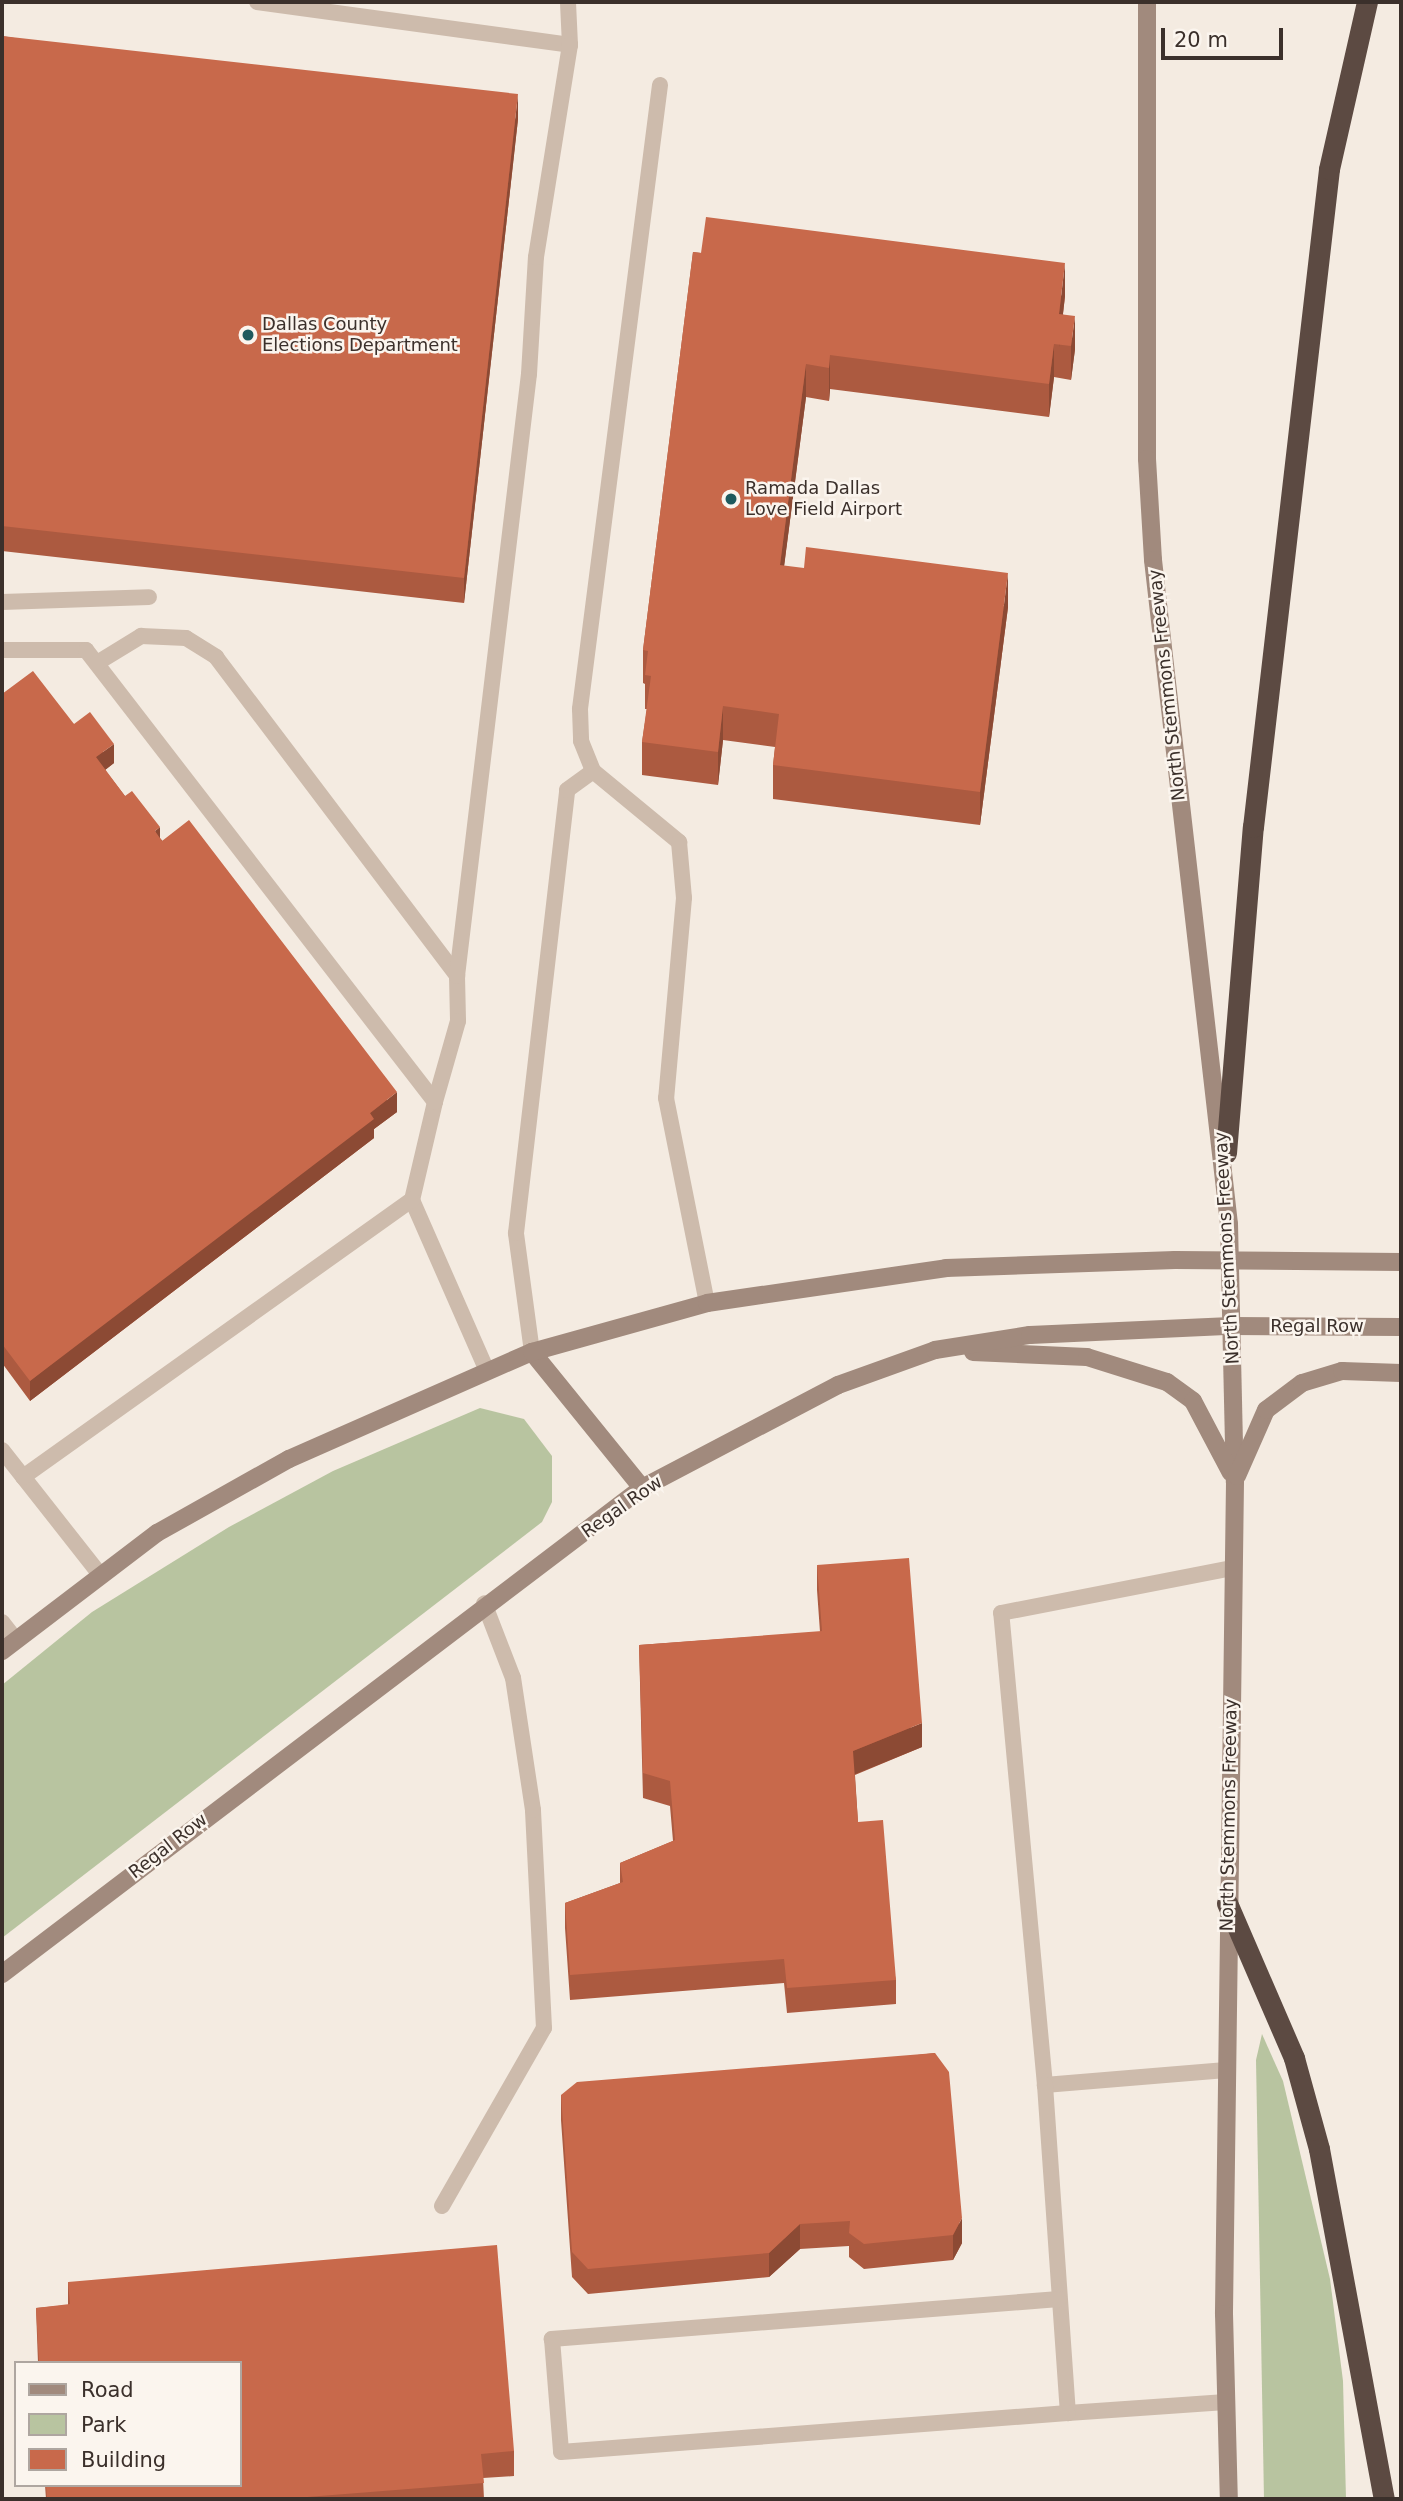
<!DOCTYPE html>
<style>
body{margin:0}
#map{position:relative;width:1403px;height:2501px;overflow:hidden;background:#f4ebe1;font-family:"DejaVu Sans",sans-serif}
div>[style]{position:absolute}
.green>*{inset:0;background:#b8c4a0}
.lane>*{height:16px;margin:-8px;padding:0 8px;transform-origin:8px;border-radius:8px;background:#cdbbac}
.secondary>*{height:18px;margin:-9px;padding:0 9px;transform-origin:9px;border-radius:9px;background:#a18a7d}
.highway>*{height:21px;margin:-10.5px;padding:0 10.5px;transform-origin:10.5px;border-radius:10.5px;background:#5c4a42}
.wall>*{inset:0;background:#ac5a40}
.shaded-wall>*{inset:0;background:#8c4a34}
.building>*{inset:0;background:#c8694b}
.dots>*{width:19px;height:19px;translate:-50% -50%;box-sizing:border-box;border:4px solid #fbf5ee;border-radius:50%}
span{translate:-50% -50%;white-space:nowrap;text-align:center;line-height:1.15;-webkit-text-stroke:5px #fbf5ee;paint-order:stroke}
.poi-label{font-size:18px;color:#3b302b}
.left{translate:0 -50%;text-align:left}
.street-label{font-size:18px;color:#3b302b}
.frame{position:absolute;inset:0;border:4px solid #3b302b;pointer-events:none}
.legend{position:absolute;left:14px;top:2361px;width:228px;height:126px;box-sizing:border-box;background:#fbf5ee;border:2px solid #aea6a0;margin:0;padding:9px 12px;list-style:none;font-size:21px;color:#3b302b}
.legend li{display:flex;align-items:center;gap:14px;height:35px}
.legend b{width:35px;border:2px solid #aea6a0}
.scale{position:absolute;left:1161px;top:28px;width:122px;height:32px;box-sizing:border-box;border:4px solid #3b302b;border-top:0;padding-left:9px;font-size:21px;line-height:24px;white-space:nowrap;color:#3b302b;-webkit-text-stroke:5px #fbf5ee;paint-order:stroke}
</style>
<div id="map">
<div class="green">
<div style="clip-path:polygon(480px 1408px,524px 1419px,552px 1456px,552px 1502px,542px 1522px,2px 1938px,2px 1685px,92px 1612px,229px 1527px,333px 1471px)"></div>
<div style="clip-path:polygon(1262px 2034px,1283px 2081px,1330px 2279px,1343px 2381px,1346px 2499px,1264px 2499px,1256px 2060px)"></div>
</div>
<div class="lane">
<div style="left:257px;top:2px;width:316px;rotate:7.8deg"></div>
<div style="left:570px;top:45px;width:43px;rotate:-92.7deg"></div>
<div style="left:660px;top:85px;width:629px;rotate:97.31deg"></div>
<div style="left:580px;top:709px;width:32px;rotate:88deg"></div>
<div style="left:581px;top:741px;width:32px;rotate:68deg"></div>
<div style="left:593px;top:771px;width:112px;rotate:39.5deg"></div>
<div style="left:679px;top:842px;width:56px;rotate:84.9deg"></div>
<div style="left:684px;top:898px;width:201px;rotate:95.1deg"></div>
<div style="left:666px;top:1098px;width:209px;rotate:78.7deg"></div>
<div style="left:2px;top:602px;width:147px;rotate:-1.9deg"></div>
<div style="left:2px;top:650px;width:84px"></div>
<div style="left:86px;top:650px;width:571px;rotate:52.33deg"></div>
<div style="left:435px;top:1102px;width:101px;rotate:103.2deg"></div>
<div style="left:412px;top:1200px;width:187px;rotate:66.3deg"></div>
<div style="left:97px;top:663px;width:52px;rotate:-31.5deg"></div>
<div style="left:141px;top:636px;width:45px;rotate:2.5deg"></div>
<div style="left:186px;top:638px;width:36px;rotate:32deg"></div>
<div style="left:216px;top:657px;width:400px;rotate:52.9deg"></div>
<div style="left:457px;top:976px;width:45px;rotate:88.7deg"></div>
<div style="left:458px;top:1021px;width:84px;rotate:105.9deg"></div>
<div style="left:457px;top:976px;width:606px;rotate:-83.18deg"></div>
<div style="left:529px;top:374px;width:117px;rotate:-86.6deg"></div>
<div style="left:536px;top:257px;width:215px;rotate:-80.9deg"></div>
<div style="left:532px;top:1352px;width:120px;rotate:-97.7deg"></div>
<div style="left:516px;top:1233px;width:446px;rotate:-83.4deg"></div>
<div style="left:567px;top:790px;width:32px;rotate:-36deg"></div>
<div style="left:2px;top:1450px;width:160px;rotate:51.8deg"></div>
<div style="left:23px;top:1477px;width:478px;rotate:-35.5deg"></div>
<div style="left:2px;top:1622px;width:23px;rotate:52deg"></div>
<div style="left:1226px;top:2070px;width:182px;rotate:175.3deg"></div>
<div style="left:1045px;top:2085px;width:474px;rotate:-95.3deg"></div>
<div style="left:1001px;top:1613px;width:236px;rotate:-11deg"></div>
<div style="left:1045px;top:2085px;width:329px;rotate:86deg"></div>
<div style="left:1068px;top:2413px;width:158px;rotate:-4deg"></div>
<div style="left:442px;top:2206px;width:205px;rotate:-60.2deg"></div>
<div style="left:544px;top:2028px;width:218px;rotate:-92.9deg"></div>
<div style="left:533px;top:1810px;width:134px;rotate:-98.6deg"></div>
<div style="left:513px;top:1678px;width:80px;rotate:-111.1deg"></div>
<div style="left:1059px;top:2299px;width:509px;rotate:175.49deg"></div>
<div style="left:552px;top:2339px;width:113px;rotate:85.4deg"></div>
<div style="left:561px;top:2452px;width:508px;rotate:-4.4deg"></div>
</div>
<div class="secondary">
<div style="left:1147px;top:2px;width:457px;rotate:90deg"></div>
<div style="left:1147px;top:459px;width:101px;rotate:86.6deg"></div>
<div style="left:1153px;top:560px;width:668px;rotate:83.47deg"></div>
<div style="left:1229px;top:1224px;width:258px;rotate:88.7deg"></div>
<div style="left:1235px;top:1482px;width:832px;rotate:90.76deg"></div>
<div style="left:1224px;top:2314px;width:185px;rotate:88.5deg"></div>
<div style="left:532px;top:1352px;width:175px;rotate:51deg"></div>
<div style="left:973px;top:1352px;width:114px;rotate:2.5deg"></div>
<div style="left:1087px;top:1357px;width:84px;rotate:17.4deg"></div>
<div style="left:1167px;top:1382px;width:32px;rotate:36deg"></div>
<div style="left:1193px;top:1401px;width:81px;rotate:62.2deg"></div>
<div style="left:1237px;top:1476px;width:72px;rotate:-66.3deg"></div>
<div style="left:1266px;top:1410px;width:45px;rotate:-36.9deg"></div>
<div style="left:1302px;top:1383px;width:42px;rotate:-16.7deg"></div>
<div style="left:1342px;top:1371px;width:59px;rotate:1.9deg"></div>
<div style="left:2px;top:1651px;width:195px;rotate:-37.3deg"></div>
<div style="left:157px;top:1533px;width:151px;rotate:-29.3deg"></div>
<div style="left:289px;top:1459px;width:266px;rotate:-23.8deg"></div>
<div style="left:532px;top:1352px;width:182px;rotate:-15.6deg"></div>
<div style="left:707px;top:1303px;width:242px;rotate:-8.3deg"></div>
<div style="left:946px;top:1268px;width:229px;rotate:-2deg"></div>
<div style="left:1175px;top:1260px;width:226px;rotate:0.5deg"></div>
<div style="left:2px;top:1974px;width:804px;rotate:-37.21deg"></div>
<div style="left:642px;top:1488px;width:221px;rotate:-27.7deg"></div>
<div style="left:838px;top:1385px;width:103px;rotate:-19.8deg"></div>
<div style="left:935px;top:1350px;width:96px;rotate:-9deg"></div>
<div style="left:1030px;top:1335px;width:201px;rotate:-2.6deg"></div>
<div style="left:1231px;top:1326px;width:170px;rotate:0.3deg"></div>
</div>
<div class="highway">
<div style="left:1226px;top:1153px;width:327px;rotate:-85.3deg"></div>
<div style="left:1253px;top:827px;width:662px;rotate:-83.41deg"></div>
<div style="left:1329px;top:169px;width:171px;rotate:-77.2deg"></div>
<div style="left:1227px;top:1903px;width:169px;rotate:66.6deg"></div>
<div style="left:1294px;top:2058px;width:94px;rotate:74.6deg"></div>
<div style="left:1319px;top:2149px;width:356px;rotate:79.5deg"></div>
</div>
<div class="wall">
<div style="clip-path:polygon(2px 36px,518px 119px,464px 603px,2px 551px)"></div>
<div style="clip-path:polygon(693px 252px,1065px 296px,1063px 314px,1075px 349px,1071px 380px,1054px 377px,1049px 417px,830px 389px,829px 401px,806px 397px,784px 566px,1008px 607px,980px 825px,773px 799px,773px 765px,775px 747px,723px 740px,718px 785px,642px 775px,642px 742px,647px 709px,645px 709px,645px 684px,643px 683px,643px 650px)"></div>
<div style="clip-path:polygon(2px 694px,74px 724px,114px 763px,105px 770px,125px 796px,160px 838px,397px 1112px,374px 1129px,374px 1138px,30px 1401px,2px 1363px)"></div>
<div style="clip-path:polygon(817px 1565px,922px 1747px,855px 1775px,858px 1822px,896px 1980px,896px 2004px,787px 2013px,784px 1983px,570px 2000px,565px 1928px,565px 1903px,620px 1883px,620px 1863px,673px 1841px,670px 1806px,643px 1798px,639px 1645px,820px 1632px,817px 1590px)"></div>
<div style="clip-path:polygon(935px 2053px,962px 2243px,953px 2260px,864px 2269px,849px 2257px,849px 2246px,800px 2249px,769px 2277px,588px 2294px,572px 2277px,561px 2120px,561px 2095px)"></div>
<div style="clip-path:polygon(68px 2282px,514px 2451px,514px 2476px,483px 2478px,484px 2499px,46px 2499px,45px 2485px,240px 2485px,240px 2363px,38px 2363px,36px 2308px,68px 2305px)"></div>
</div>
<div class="shaded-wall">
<div style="clip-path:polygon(518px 94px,518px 119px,464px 603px,464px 578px)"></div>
<div style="clip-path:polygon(1065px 263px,1065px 296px,1059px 347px,1059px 314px)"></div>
<div style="clip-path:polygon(1075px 316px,1075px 349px,1071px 380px,1071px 346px)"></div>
<div style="clip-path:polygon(1054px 344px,1054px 377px,1049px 417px,1049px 384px)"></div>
<div style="clip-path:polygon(830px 355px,830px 389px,829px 401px,829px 368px)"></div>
<div style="clip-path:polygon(806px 364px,806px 397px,780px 598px,780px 565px)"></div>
<div style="clip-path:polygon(1008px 573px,1008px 607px,980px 825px,980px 792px)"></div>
<div style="clip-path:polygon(723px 706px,723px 740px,718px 785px,718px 752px)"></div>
<div style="clip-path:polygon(114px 744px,114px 763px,96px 777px,96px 757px)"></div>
<div style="clip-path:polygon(160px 827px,160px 846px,155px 831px)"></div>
<div style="clip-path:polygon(397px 1092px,397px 1112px,374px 1129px,374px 1138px,30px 1401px,30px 1381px)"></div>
<div style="clip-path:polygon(922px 1723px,922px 1747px,853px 1775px,853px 1751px)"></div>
<div style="clip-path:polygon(962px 2218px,962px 2243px,953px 2260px,953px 2235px)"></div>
<div style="clip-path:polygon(800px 2224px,800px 2249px,769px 2277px,769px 2253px)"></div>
</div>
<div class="building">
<div style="clip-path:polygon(2px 36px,518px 94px,464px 578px,2px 526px)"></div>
<div style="clip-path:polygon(706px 217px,1065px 263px,1059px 314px,1075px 316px,1071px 346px,1054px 344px,1049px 384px,830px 355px,829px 368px,806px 364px,780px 565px,804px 568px,806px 547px,1008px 573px,980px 792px,773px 765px,779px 714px,723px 706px,718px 752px,642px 742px,651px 676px,645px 675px,648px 651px,643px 650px,693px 252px,701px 253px)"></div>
<div style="clip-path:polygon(33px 671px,74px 724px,90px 712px,114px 744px,96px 757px,125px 796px,132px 791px,160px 827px,155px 831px,162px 841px,189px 820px,397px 1092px,370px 1113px,374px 1119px,30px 1381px,2px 1344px,2px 694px)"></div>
<div style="clip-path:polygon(909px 1558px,922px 1723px,853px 1751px,858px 1822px,883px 1820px,896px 1980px,787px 1988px,784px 1959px,570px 1975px,565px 1903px,623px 1882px,620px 1863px,675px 1840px,670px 1781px,643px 1773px,639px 1645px,822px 1631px,817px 1565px)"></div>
<div style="clip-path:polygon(935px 2053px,949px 2072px,962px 2218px,953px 2235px,864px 2244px,849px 2233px,850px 2221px,800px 2224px,769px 2253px,588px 2269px,572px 2252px,561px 2095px,577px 2082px)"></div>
<div style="clip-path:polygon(497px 2245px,514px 2451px,481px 2454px,484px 2483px,282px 2499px,47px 2499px,46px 2485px,240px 2485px,240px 2363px,39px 2363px,36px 2308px,70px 2304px,68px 2282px)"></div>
</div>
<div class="dots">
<div style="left:248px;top:335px;background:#1f5a5e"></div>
<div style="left:731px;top:499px;background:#1f5a5e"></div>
</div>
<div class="poi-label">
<span class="left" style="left:262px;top:335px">Dallas County<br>Elections Department</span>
<span class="left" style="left:745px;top:499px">Ramada Dallas<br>Love Field Airport</span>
</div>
<div class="street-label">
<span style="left:1167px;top:685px;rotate:-96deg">North Stemmons Freeway</span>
<span style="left:1227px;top:1248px;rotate:-93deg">North Stemmons Freeway</span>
<span style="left:1317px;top:1326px">Regal Row</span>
<span style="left:622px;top:1507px;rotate:-35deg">Regal Row</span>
<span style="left:1229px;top:1815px;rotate:-89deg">North Stemmons Freeway</span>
<span style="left:168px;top:1846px;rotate:-38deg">Regal Row</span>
</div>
<div class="frame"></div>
<ul class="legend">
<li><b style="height:9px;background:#a18a7d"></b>Road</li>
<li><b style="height:19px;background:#b8c4a0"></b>Park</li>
<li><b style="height:19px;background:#c8694b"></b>Building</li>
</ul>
<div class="scale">20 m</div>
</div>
